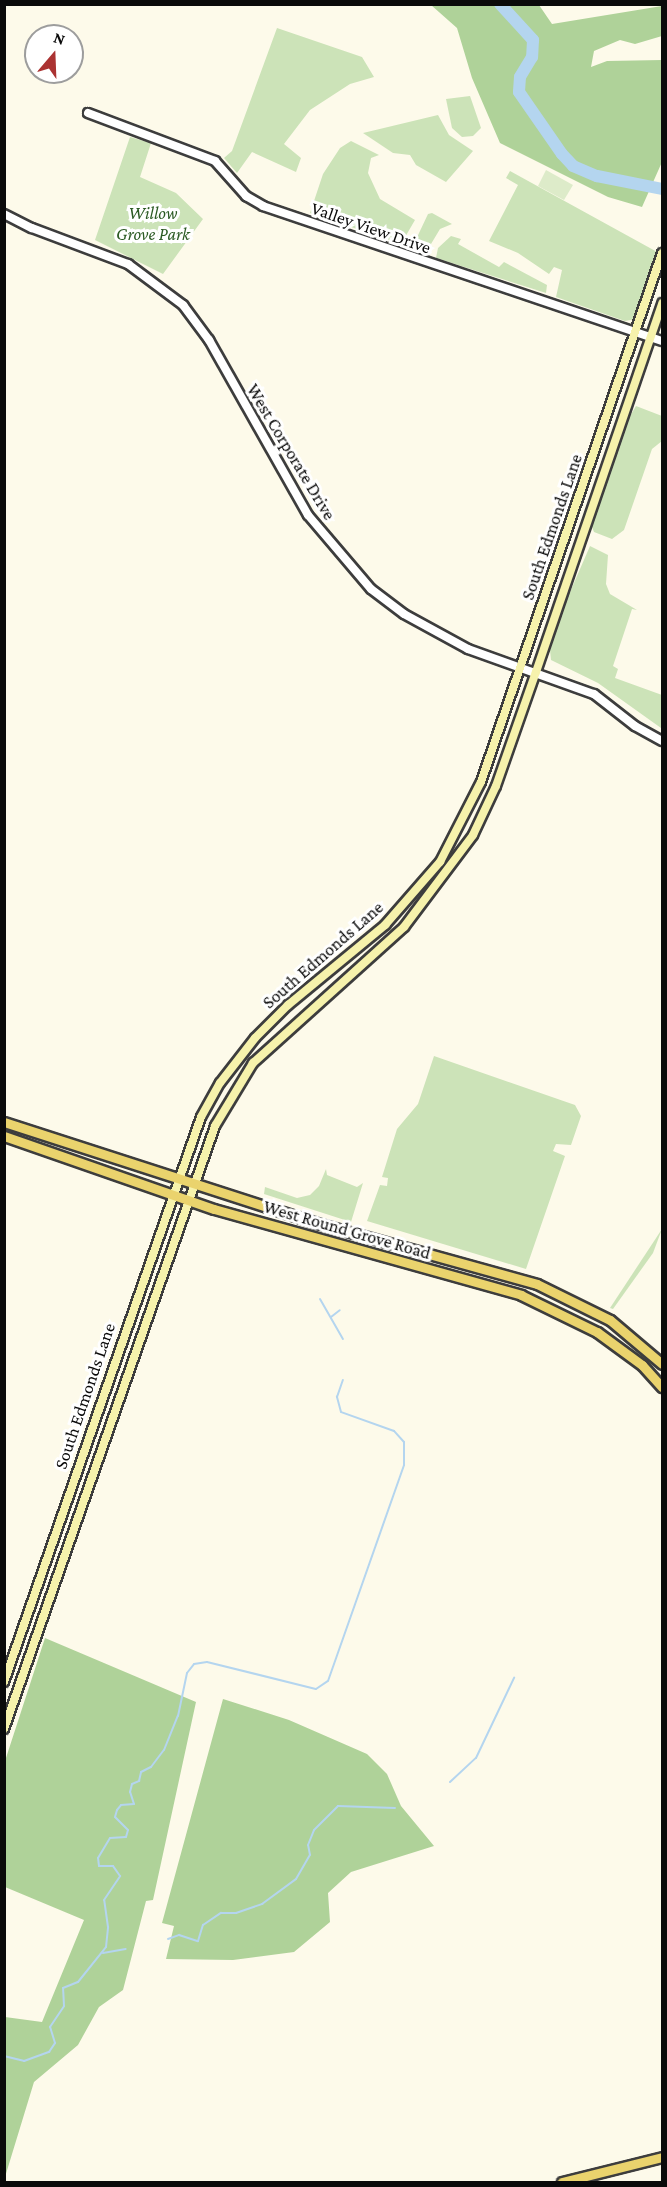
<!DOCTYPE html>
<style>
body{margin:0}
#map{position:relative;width:667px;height:2187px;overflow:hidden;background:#fdfaea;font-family:"Crimson Pro",serif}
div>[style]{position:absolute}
.green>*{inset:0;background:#cce3b8}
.forest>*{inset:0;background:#afd299}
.pitch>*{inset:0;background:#ddebc9}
.stream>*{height:2px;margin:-1px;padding:0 1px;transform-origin:1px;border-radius:1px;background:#b4d5ef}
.river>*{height:12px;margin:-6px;padding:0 6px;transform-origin:6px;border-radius:6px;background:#b4d5ef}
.roads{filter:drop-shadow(2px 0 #3d3d3d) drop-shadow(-2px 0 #3d3d3d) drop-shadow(0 2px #3d3d3d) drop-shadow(0 -2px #3d3d3d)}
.tertiary>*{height:8px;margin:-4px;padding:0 4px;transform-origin:4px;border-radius:4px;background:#fff}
.secondary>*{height:8px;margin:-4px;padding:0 4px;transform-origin:4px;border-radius:4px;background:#f6f2ac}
.primary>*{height:9px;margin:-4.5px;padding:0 4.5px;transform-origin:4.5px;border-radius:4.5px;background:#ead36d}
span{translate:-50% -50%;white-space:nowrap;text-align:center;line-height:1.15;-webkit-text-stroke:6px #fff;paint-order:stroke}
.park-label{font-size:18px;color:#2b5a23;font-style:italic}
.street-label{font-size:18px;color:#0a0a0a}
.frame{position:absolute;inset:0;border:6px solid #0a0a0a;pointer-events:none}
.north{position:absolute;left:24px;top:24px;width:60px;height:60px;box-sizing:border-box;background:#fff;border:2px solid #9d9d9d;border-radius:50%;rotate:19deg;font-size:16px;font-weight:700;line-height:24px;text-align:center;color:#0a0a0a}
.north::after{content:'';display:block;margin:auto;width:21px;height:27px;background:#ab3332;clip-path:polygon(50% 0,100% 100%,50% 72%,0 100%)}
</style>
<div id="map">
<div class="green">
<div style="clip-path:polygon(277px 28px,362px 57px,374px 77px,350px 84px,310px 110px,284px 144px,301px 158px,296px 172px,252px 152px,237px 173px,224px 158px,232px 151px)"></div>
<div style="clip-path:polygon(470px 96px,481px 128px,473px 136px,462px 137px,452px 128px,446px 99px)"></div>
<div style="clip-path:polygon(438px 115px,449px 135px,473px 151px,446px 182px,416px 165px,410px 155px,393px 153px,363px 133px)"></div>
<div style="clip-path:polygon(130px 137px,151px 143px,140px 177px,176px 193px,203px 219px,163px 274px,95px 240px)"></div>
<div style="clip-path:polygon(351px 141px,379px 155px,371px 158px,368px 173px,380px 199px,415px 220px,401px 244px,310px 213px,323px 174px,340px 148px)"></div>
<div style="clip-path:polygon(510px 171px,659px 253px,636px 319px,625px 321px,556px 297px,562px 270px,554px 267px,549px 274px,518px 253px,489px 241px,518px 185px,506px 178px)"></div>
<div style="clip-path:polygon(432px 213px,452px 224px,440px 229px,425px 254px,411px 250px,428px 214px)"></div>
<div style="clip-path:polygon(451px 236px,461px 239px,458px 244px,499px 267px,504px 262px,547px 285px,546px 293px,436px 258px,438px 248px)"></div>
<div style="clip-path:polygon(636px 406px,662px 416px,662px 441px,652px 449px,624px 530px,612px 539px,594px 532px,590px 522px,624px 426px)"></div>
<div style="clip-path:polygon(590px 546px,608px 555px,606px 584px,610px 594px,637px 610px,632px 609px,613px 666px,618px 669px,615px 678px,662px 695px,661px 728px,598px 683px,551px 660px,550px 650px,567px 599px)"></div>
<div style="clip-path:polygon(434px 1056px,575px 1105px,581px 1116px,571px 1145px,556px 1144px,553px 1151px,565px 1156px,526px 1269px,367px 1221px,380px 1185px,387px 1186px,388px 1178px,382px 1177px,397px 1129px,418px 1104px)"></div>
<div style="clip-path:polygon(326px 1169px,327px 1175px,357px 1187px,363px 1183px,351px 1222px,264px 1194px,265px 1187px,297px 1198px,310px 1195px,319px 1186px)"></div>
<div style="clip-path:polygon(662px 1229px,653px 1253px,613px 1309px,610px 1308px)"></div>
</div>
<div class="forest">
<div style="clip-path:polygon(431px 5px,539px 5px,552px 24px,662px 6px,662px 36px,635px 44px,620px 40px,594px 51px,591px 67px,607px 61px,662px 60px,662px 162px,642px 207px,608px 197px,500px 143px,472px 78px,457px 28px)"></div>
<div style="clip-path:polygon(45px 1638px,196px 1702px,153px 1900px,146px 1901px,123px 1990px,99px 2007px,78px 2045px,34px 2082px,5px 2177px,5px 2017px,42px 2022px,84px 1920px,5px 1887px,5px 1761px)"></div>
<div style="clip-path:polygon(223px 1699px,289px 1720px,367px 1754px,387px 1774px,401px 1806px,434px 1846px,351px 1872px,328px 1893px,330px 1922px,294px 1952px,233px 1960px,166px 1959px,174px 1926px,162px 1923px)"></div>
</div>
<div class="pitch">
<div style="clip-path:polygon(546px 170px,573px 185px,564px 200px,538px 186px)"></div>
</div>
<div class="stream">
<div style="left:320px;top:1299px;width:46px;rotate:60.1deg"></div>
<div style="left:331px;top:1317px;width:11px;rotate:-38deg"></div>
<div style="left:450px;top:1782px;width:35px;rotate:-43deg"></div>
<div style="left:476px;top:1758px;width:89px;rotate:-64.6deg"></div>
<div style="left:168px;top:1939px;width:12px;rotate:-20deg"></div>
<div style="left:179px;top:1935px;width:20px;rotate:18deg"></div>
<div style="left:198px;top:1941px;width:17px;rotate:-73deg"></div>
<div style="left:203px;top:1925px;width:22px;rotate:-34deg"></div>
<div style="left:221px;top:1913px;width:15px"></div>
<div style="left:236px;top:1913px;width:28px;rotate:-19deg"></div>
<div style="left:262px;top:1904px;width:42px;rotate:-36.3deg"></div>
<div style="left:296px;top:1879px;width:28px;rotate:-60deg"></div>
<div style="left:310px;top:1855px;width:10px;rotate:-101deg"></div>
<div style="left:308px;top:1845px;width:16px;rotate:-68deg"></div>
<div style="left:314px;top:1830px;width:34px;rotate:-45deg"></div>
<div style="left:338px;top:1806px;width:57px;rotate:2deg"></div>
<div style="left:103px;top:1953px;width:23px;rotate:-10deg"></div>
<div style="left:4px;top:2056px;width:21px;rotate:14deg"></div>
<div style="left:24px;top:2061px;width:27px;rotate:-20deg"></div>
<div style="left:49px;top:2052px;width:11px;rotate:-56deg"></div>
<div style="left:55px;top:2043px;width:17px;rotate:-107deg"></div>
<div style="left:50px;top:2027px;width:25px;rotate:-56deg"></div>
<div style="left:64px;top:2006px;width:18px;rotate:-93deg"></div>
<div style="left:63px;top:1988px;width:16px;rotate:-22deg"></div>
<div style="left:78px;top:1982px;width:45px;rotate:-51.3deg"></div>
<div style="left:106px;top:1947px;width:20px;rotate:-84deg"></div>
<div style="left:108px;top:1927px;width:27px;rotate:-98deg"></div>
<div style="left:104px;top:1900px;width:29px;rotate:-56deg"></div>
<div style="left:120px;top:1876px;width:12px;rotate:-125deg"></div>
<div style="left:113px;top:1866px;width:14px;rotate:180deg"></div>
<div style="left:99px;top:1866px;width:8px;rotate:-97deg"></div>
<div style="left:98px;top:1858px;width:23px;rotate:-59deg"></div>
<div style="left:110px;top:1838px;width:16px;rotate:-4deg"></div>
<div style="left:126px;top:1837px;width:7px;rotate:-74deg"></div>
<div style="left:128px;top:1830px;width:18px;rotate:-135deg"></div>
<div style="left:115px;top:1817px;width:7px;rotate:-74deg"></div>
<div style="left:117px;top:1810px;width:6px;rotate:-51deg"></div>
<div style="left:121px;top:1805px;width:13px;rotate:-4deg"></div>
<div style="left:134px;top:1804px;width:13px;rotate:-108deg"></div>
<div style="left:130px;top:1792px;width:8px;rotate:-76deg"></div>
<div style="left:132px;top:1784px;width:8px;rotate:-23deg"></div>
<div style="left:139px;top:1781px;width:9px;rotate:-77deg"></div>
<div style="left:141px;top:1772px;width:11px;rotate:-27deg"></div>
<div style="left:151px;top:1767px;width:21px;rotate:-53deg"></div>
<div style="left:164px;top:1750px;width:37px;rotate:-68deg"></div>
<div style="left:178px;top:1716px;width:44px;rotate:-78.2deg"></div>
<div style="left:187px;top:1673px;width:11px;rotate:-52deg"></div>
<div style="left:194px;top:1664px;width:13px;rotate:-9deg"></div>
<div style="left:207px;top:1662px;width:112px;rotate:13.9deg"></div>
<div style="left:316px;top:1689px;width:14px;rotate:-34deg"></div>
<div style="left:328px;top:1681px;width:229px;rotate:-70.6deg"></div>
<div style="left:404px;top:1465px;width:23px;rotate:-90deg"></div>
<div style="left:404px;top:1442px;width:15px;rotate:-132deg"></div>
<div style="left:394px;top:1431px;width:56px;rotate:-160.3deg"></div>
<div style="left:341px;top:1412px;width:16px;rotate:-105deg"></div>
<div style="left:337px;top:1397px;width:18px;rotate:-71deg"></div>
</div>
<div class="river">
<div style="left:500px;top:4px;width:49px;rotate:47.5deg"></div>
<div style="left:533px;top:40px;width:17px;rotate:93deg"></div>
<div style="left:532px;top:57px;width:23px;rotate:121deg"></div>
<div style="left:520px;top:77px;width:15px;rotate:94deg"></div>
<div style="left:519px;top:92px;width:75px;rotate:55.3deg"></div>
<div style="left:562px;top:154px;width:16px;rotate:47deg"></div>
<div style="left:573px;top:166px;width:26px;rotate:23deg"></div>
<div style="left:597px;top:176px;width:66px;rotate:11.3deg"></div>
</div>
<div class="roads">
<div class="tertiary">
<div style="left:88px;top:113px;width:136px;rotate:20.7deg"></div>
<div style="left:215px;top:161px;width:47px;rotate:48.5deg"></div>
<div style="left:246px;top:196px;width:20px;rotate:30deg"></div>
<div style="left:263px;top:206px;width:421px;rotate:18.7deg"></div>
<div style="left:4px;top:214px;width:31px;rotate:27deg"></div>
<div style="left:32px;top:228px;width:103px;rotate:20.6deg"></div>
<div style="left:128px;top:264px;width:69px;rotate:36.7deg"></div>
<div style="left:183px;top:305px;width:44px;rotate:53.4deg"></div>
<div style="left:209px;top:340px;width:201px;rotate:60.5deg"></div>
<div style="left:308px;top:515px;width:97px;rotate:49.6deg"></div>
<div style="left:371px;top:589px;width:41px;rotate:37.1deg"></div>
<div style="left:404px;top:614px;width:73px;rotate:28.7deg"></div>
<div style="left:468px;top:649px;width:134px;rotate:19.7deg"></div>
<div style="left:594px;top:694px;width:52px;rotate:38deg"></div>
<div style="left:635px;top:726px;width:31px;rotate:29deg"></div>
</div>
<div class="secondary">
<div style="left:4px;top:1682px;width:598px;rotate:-70.78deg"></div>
<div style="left:201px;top:1117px;width:39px;rotate:-61deg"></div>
<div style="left:220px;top:1083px;width:57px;rotate:-52.1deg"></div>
<div style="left:255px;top:1038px;width:47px;rotate:-45deg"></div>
<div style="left:288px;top:1005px;width:126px;rotate:-39.5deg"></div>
<div style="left:385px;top:925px;width:84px;rotate:-48.9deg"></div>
<div style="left:440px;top:862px;width:90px;rotate:-62.9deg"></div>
<div style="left:481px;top:782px;width:559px;rotate:-71.11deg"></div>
<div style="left:4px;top:1729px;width:639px;rotate:-70.71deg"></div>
<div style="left:215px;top:1126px;width:74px;rotate:-58.9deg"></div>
<div style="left:253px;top:1063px;width:203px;rotate:-42deg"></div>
<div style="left:404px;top:927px;width:115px;rotate:-53.1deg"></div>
<div style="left:473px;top:835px;width:54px;rotate:-64.9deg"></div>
<div style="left:496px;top:786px;width:121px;rotate:-70.7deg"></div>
<div style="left:536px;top:672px;width:390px;rotate:-71.1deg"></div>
</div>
<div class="primary">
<div style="left:4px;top:1122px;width:329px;rotate:17.9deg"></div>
<div style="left:317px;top:1223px;width:228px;rotate:15.5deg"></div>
<div style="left:537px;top:1284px;width:81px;rotate:26.3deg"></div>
<div style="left:610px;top:1320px;width:68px;rotate:40.2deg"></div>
<div style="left:4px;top:1136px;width:222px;rotate:19.2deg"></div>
<div style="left:214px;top:1209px;width:319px;rotate:15.6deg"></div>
<div style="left:521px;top:1295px;width:85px;rotate:26deg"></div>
<div style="left:597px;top:1332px;width:56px;rotate:36.3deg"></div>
<div style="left:642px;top:1365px;width:30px;rotate:48deg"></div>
<div style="left:562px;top:2182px;width:103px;rotate:-14deg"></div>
</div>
</div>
<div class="park-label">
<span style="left:153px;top:224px">Willow<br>Grove Park</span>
</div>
<div class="street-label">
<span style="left:371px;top:228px;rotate:19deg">Valley View Drive</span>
<span style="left:291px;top:452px;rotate:59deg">West Corporate Drive</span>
<span style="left:552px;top:527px;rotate:-71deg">South Edmonds Lane</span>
<span style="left:323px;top:955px;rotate:-41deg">South Edmonds Lane</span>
<span style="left:347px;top:1230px;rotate:16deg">West Round Grove Road</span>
<span style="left:85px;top:1396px;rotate:-71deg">South Edmonds Lane</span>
</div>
<div class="frame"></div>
<div class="north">N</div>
</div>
